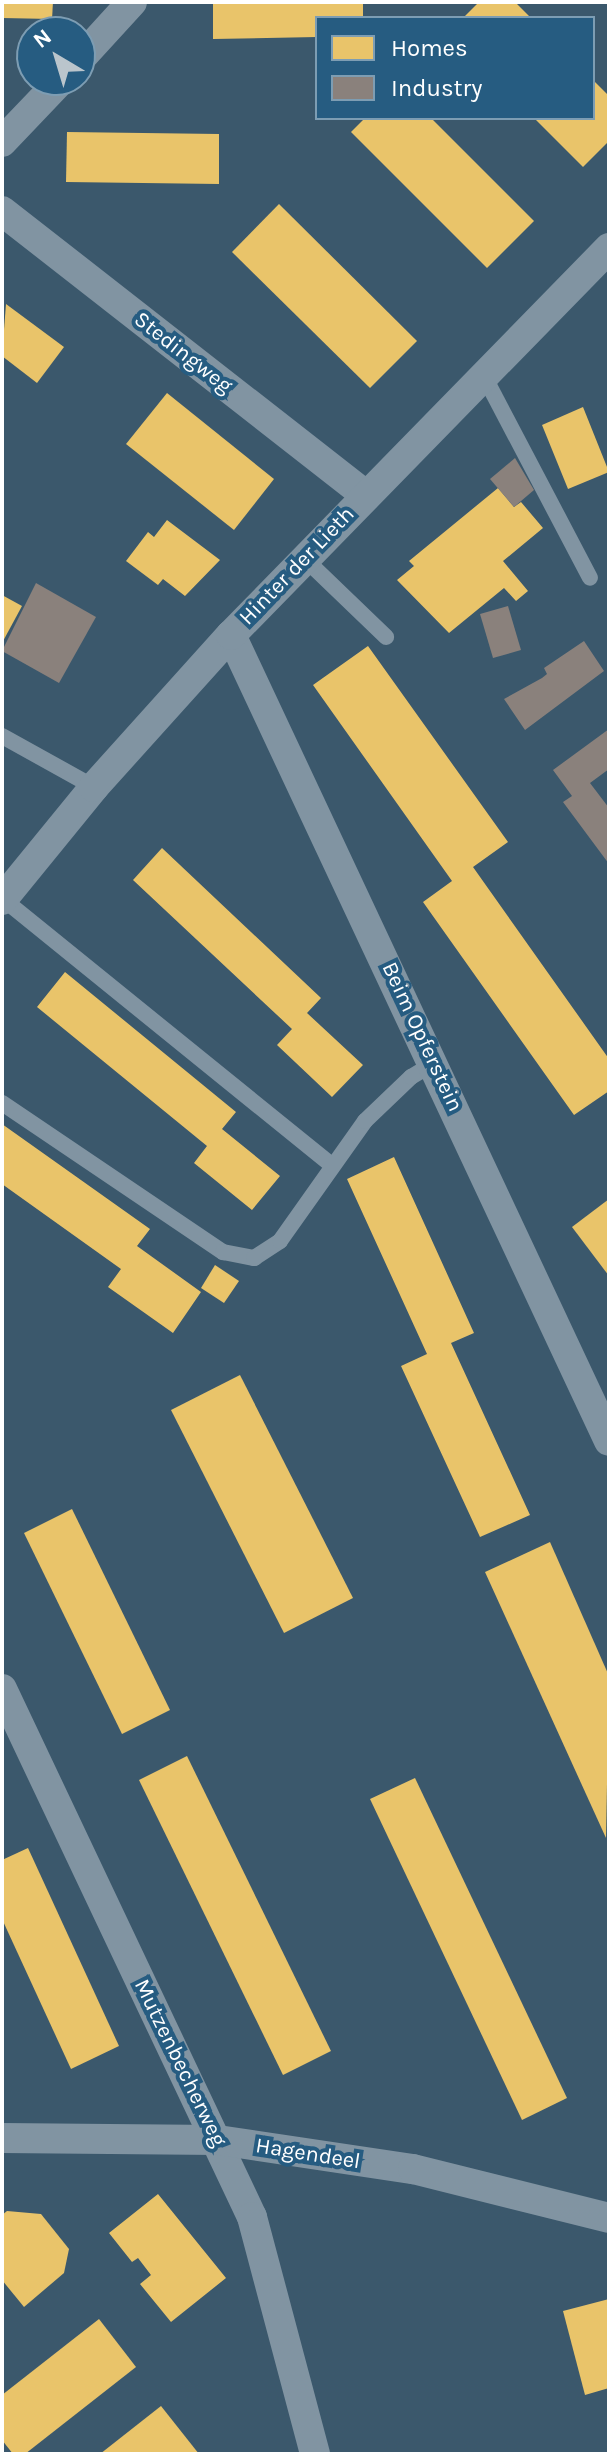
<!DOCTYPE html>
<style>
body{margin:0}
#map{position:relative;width:611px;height:2456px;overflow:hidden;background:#3b586c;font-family:Karla,sans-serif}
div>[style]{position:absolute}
.homes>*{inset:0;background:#e9c46a}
.industry>*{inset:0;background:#8a817c}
.lane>*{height:16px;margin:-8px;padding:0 8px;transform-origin:8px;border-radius:8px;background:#8194a2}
.street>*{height:30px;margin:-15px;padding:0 15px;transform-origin:15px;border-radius:15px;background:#8194a2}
span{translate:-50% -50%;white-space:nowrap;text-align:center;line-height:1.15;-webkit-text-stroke:8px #265c81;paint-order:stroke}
.street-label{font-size:22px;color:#fff}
.frame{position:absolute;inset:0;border:4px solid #fff;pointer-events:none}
.legend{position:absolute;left:315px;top:16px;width:280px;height:104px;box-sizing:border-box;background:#265c81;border:2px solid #7d9db3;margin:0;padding:10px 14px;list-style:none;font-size:24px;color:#fff}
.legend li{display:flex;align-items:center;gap:16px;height:40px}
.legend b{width:40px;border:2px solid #7d9db3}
.north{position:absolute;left:16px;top:16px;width:80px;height:80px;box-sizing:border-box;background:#265c81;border:2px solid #7d9db3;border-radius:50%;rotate:322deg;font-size:22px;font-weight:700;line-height:32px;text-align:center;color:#fff}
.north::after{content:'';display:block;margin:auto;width:28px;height:36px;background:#bac5cc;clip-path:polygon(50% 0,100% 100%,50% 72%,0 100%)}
</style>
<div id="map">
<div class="homes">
<div style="clip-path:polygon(2px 2px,53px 2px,52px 19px,2px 18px)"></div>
<div style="clip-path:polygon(213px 2px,363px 2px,363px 18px,317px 18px,317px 37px,213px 39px)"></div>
<div style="clip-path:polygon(479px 2px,515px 2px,531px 18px,463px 18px)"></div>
<div style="clip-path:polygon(593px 80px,609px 96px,609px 141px,583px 167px,534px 118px,593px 118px)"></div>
<div style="clip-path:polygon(365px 118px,431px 118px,534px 221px,487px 268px,351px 132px)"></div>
<div style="clip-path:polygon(67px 132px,219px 134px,219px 184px,66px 182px)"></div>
<div style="clip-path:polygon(279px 204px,417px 341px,370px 388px,232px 252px)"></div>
<div style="clip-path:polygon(6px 304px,64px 347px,37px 383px,2px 356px)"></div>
<div style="clip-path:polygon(167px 393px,274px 479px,234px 530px,126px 444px)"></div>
<div style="clip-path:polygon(583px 407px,609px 472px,568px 489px,542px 425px)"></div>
<div style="clip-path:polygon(498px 488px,514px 507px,521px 502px,543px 528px,503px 561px,528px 591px,516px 601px,504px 588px,449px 633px,397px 580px,414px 566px,409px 561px)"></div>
<div style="clip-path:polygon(167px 520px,220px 560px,185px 596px,163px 579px,158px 585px,126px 561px,148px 532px,154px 537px)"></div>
<div style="clip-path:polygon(2px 595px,22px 606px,2px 643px)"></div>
<div style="clip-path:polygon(368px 646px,508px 842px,473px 867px,609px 1059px,609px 1091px,574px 1115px,423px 902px,452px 881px,313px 685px)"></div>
<div style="clip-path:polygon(162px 848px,321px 998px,307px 1013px,363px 1065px,332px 1097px,277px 1045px,292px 1029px,133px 880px)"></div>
<div style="clip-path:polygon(65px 972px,236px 1112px,222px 1129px,280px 1176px,252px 1210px,194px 1163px,207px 1146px,37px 1007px)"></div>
<div style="clip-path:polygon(2px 1124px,150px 1229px,137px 1246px,201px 1292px,173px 1333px,108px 1287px,121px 1269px,2px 1184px)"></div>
<div style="clip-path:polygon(394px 1157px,474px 1333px,451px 1343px,530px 1515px,480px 1537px,401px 1366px,427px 1354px,347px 1179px)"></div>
<div style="clip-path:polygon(609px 1199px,609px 1276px,572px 1227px)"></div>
<div style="clip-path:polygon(215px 1265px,239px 1281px,224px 1303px,201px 1288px)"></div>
<div style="clip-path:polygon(240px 1375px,353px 1598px,284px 1633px,171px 1410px)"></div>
<div style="clip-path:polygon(72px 1509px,170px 1710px,122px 1734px,24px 1533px)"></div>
<div style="clip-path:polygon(550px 1542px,609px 1676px,606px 1838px,485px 1572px)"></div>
<div style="clip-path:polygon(187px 1756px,331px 2051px,283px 2075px,139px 1780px)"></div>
<div style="clip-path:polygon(415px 1778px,567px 2098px,522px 2120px,370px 1799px)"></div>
<div style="clip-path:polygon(28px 1848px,119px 2046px,71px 2069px,2px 1919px,2px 1860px)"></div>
<div style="clip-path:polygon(158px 2194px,226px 2278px,171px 2322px,140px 2284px,151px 2275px,138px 2258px,132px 2262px,109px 2233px)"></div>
<div style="clip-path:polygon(7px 2211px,41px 2214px,69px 2249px,64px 2273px,24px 2307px,2px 2280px,2px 2215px)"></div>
<div style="clip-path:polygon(609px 2299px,609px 2388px,585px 2395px,563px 2311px)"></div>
<div style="clip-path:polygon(99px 2319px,136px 2367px,25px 2454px,13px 2454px,2px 2440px,2px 2395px)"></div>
<div style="clip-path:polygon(161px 2406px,199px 2454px,100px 2454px)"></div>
</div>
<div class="industry">
<div style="clip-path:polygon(515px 458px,534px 490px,514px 507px,490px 479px)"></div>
<div style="clip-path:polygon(36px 583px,96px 617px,59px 683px,2px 651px)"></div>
<div style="clip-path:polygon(508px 606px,521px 650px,493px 658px,480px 614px)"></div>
<div style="clip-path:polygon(584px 641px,604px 671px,525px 730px,504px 699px,542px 678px,547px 674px,544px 668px)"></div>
<div style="clip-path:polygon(609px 729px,609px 769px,590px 783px,609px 808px,609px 864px,563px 802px,572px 796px,553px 770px)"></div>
</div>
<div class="lane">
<div style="left:483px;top:374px;width:230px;rotate:62.3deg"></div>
<div style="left:304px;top:558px;width:114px;rotate:43.9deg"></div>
<div style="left:2px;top:736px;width:105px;rotate:29deg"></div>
<div style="left:3px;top:899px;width:422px;rotate:39deg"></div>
<div style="left:2px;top:1103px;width:267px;rotate:34deg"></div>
<div style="left:223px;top:1252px;width:32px;rotate:11deg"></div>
<div style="left:254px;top:1258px;width:31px;rotate:-33deg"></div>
<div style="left:280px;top:1241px;width:147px;rotate:-54.7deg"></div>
<div style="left:365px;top:1121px;width:64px;rotate:-43.7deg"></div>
<div style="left:411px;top:1077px;width:27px;rotate:-31deg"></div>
</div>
<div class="street">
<div style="left:80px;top:59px;width:77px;rotate:-47.6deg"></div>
<div style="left:2px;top:142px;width:86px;rotate:-46.4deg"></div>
<div style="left:2px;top:211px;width:461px;rotate:38deg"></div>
<div style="left:231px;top:635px;width:890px;rotate:64.87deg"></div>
<div style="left:2px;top:900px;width:146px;rotate:-50.8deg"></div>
<div style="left:94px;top:787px;width:205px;rotate:-48deg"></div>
<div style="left:231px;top:635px;width:541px;rotate:-45.67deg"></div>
<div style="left:2px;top:1689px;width:584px;rotate:64.66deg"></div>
<div style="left:252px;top:2217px;width:245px;rotate:75.1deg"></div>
<div style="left:2px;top:2138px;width:216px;rotate:0.5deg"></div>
<div style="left:218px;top:2140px;width:197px;rotate:8.5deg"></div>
<div style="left:413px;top:2169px;width:202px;rotate:14deg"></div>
</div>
<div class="street-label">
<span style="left:183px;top:353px;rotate:38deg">Stedingweg</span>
<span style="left:297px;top:566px;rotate:-46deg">Hinter der Lieth</span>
<span style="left:422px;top:1037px;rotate:65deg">Beim Opferstein</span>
<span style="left:180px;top:2063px;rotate:64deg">Mutzenbecherweg</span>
<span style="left:308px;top:2154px;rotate:9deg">Hagendeel</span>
</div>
<div class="frame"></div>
<ul class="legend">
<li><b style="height:22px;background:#e9c46a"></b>Homes</li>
<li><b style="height:22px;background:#8a817c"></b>Industry</li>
</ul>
<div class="north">N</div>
</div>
